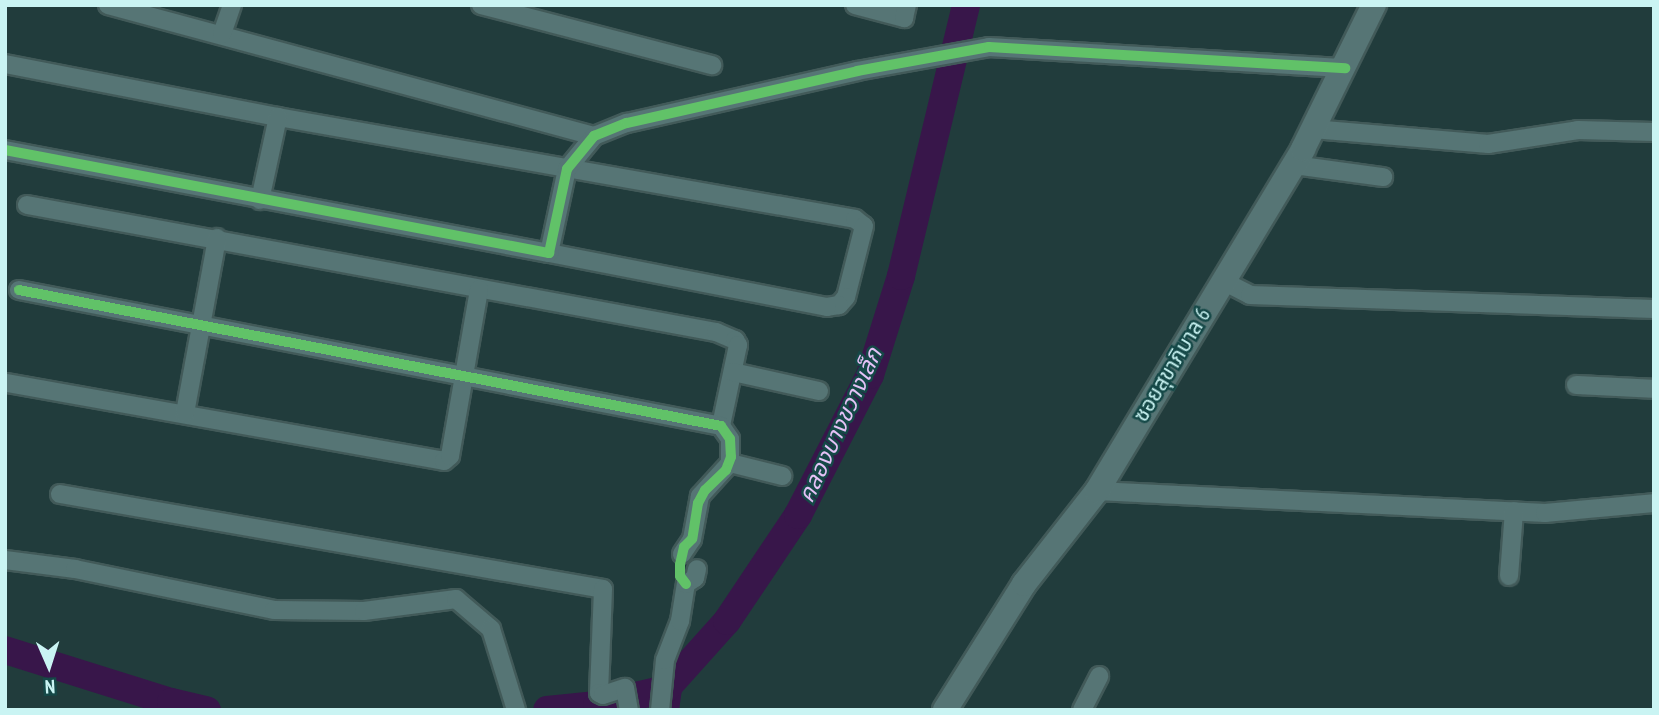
<!DOCTYPE html>
<meta charset="utf-8">
<style>
body{margin:0}
#map{position:relative;width:1659px;height:715px;overflow:hidden;background:#213c3c;font-family:"PT Sans Narrow","Noto Sans Thai",sans-serif}
div>[style]{position:absolute}
.canal>*{height:16px;margin:-8px;padding:0 8px;transform-origin:8px;border-radius:8px;background:#38164a}
.river>*{height:28px;margin:-14px;padding:0 14px;transform-origin:14px;border-radius:14px;background:#38164a}
.roads{filter:drop-shadow(2px 0 #425a59) drop-shadow(-2px 0 #425a59) drop-shadow(0 2px #425a59) drop-shadow(0 -2px #425a59)}
.street>*{height:18px;margin:-9px;padding:0 9px;transform-origin:9px;border-radius:9px;background:#567575}
.secondary>*{height:24px;margin:-12px;padding:0 12px;transform-origin:12px;border-radius:12px;background:#567575}
.cycleway>*{height:10px;margin:-5px;padding:0 5px;transform-origin:5px;border-radius:5px;background:#61c268}
span{translate:-50% -50%;white-space:nowrap;text-align:center;line-height:1.15;-webkit-text-stroke:5px #154847;paint-order:stroke}
.street-label{font-size:21px;color:#caf4f3}
.water-label{font-size:23px;color:#e5c2f7;font-style:italic}
.frame{position:absolute;inset:0;border:7px solid #caf4f3;pointer-events:none}
.north{position:absolute;left:14px;top:631px;width:70px;height:70px;-webkit-text-stroke:5px #154847;paint-order:stroke;rotate:177deg;font-size:19px;font-weight:700;line-height:28px;text-align:center;color:#caf4f3}
.north::after{content:'';display:block;margin:auto;width:24px;height:32px;background:#caf4f3;clip-path:polygon(50% 0,100% 100%,50% 72%,0 100%)}
</style>
<div id="map">
<div class="canal">
<div style="left:671px;top:710px;width:30px;rotate:-82deg"></div>
</div>
<div class="river">
<div style="left:5px;top:650px;width:174px;rotate:17.4deg"></div>
<div style="left:171px;top:702px;width:37px;rotate:13deg"></div>
<div style="left:547px;top:710px;width:50px;rotate:-5.7deg"></div>
<div style="left:597px;top:705px;width:71px;rotate:-13.1deg"></div>
<div style="left:666px;top:689px;width:91px;rotate:-48.1deg"></div>
<div style="left:727px;top:621px;width:128px;rotate:-56.2deg"></div>
<div style="left:798px;top:515px;width:157px;rotate:-62.8deg"></div>
<div style="left:870px;top:375px;width:104px;rotate:-72.6deg"></div>
<div style="left:901px;top:276px;width:279px;rotate:-76.5deg"></div>
</div>
<div class="roads">
<div class="street">
<div style="left:108px;top:5px;width:503px;rotate:15.09deg"></div>
<div style="left:481px;top:5px;width:239px;rotate:14.6deg"></div>
<div style="left:855px;top:5px;width:51px;rotate:14.9deg"></div>
<div style="left:904px;top:18px;width:13px;rotate:-77deg"></div>
<div style="left:222px;top:34px;width:31px;rotate:-71deg"></div>
<div style="left:5px;top:64px;width:278px;rotate:11deg"></div>
<div style="left:278px;top:117px;width:586px;rotate:10.02deg"></div>
<div style="left:855px;top:219px;width:11px;rotate:38deg"></div>
<div style="left:864px;top:226px;width:73px;rotate:104.2deg"></div>
<div style="left:846px;top:297px;width:11px;rotate:131deg"></div>
<div style="left:839px;top:305px;width:12px;rotate:171deg"></div>
<div style="left:827px;top:307px;width:283px;rotate:-169deg"></div>
<div style="left:1313px;top:129px;width:176px;rotate:4.9deg"></div>
<div style="left:1488px;top:144px;width:91px;rotate:-8.8deg"></div>
<div style="left:1578px;top:130px;width:76px;rotate:1.5deg"></div>
<div style="left:5px;top:150px;width:554px;rotate:10.72deg"></div>
<div style="left:549px;top:253px;width:86px;rotate:-77.9deg"></div>
<div style="left:567px;top:169px;width:43px;rotate:-50.7deg"></div>
<div style="left:594px;top:136px;width:35px;rotate:-22deg"></div>
<div style="left:627px;top:123px;width:236px;rotate:-12.7deg"></div>
<div style="left:857px;top:71px;width:134px;rotate:-10.3deg"></div>
<div style="left:989px;top:47px;width:357px;rotate:3.4deg"></div>
<div style="left:1294px;top:165px;width:90px;rotate:7.7deg"></div>
<div style="left:260px;top:200px;width:85px;rotate:-77.8deg"></div>
<div style="left:27px;top:205px;width:701px;rotate:10.44deg"></div>
<div style="left:716px;top:332px;width:21px;rotate:23deg"></div>
<div style="left:735px;top:340px;width:6px;rotate:59deg"></div>
<div style="left:738px;top:345px;width:83px;rotate:101.9deg"></div>
<div style="left:1223px;top:281px;width:30px;rotate:27deg"></div>
<div style="left:1250px;top:295px;width:404px;rotate:2deg"></div>
<div style="left:19px;top:290px;width:715px;rotate:10.96deg"></div>
<div style="left:721px;top:426px;width:16px;rotate:55deg"></div>
<div style="left:730px;top:439px;width:24px;rotate:90deg"></div>
<div style="left:730px;top:463px;width:45px;rotate:132.3deg"></div>
<div style="left:700px;top:496px;width:44px;rotate:100.5deg"></div>
<div style="left:692px;top:539px;width:18px;rotate:124deg"></div>
<div style="left:733px;top:372px;width:88px;rotate:12.5deg"></div>
<div style="left:7px;top:383px;width:444px;rotate:10.1deg"></div>
<div style="left:444px;top:461px;width:8px;rotate:-40deg"></div>
<div style="left:450px;top:456px;width:169px;rotate:-80.1deg"></div>
<div style="left:1576px;top:385px;width:78px;rotate:2.9deg"></div>
<div style="left:185px;top:413px;width:178px;rotate:-79.6deg"></div>
<div style="left:730px;top:463px;width:54px;rotate:14deg"></div>
<div style="left:1097px;top:491px;width:449px;rotate:2.8deg"></div>
<div style="left:1545px;top:513px;width:109px;rotate:-5.2deg"></div>
<div style="left:60px;top:494px;width:551px;rotate:9.92deg"></div>
<div style="left:603px;top:589px;width:104px;rotate:92.2deg"></div>
<div style="left:599px;top:693px;width:4px;rotate:27deg"></div>
<div style="left:603px;top:695px;width:23px;rotate:-18deg"></div>
<div style="left:625px;top:688px;width:22px;rotate:80deg"></div>
<div style="left:5px;top:560px;width:71px;rotate:7.3deg"></div>
<div style="left:75px;top:569px;width:203px;rotate:11.6deg"></div>
<div style="left:274px;top:610px;width:90px;rotate:0.6deg"></div>
<div style="left:364px;top:611px;width:93px;rotate:-7.4deg"></div>
<div style="left:456px;top:599px;width:46px;rotate:40.6deg"></div>
<div style="left:491px;top:629px;width:85px;rotate:72.8deg"></div>
<div style="left:1509px;top:576px;width:65px;rotate:-85.6deg"></div>
<div style="left:660px;top:710px;width:50px;rotate:-84.3deg"></div>
<div style="left:665px;top:660px;width:42px;rotate:-69deg"></div>
<div style="left:680px;top:621px;width:37px;rotate:-81deg"></div>
<div style="left:686px;top:584px;width:11px;rotate:-34deg"></div>
<div style="left:695px;top:578px;width:9px;rotate:-77deg"></div>
<div style="left:1082px;top:710px;width:38px;rotate:-63deg"></div>
</div>
<div class="secondary">
<div style="left:945px;top:710px;width:149px;rotate:-57.9deg"></div>
<div style="left:1024px;top:584px;width:118px;rotate:-51.9deg"></div>
<div style="left:1097px;top:491px;width:399px;rotate:-58.9deg"></div>
<div style="left:1303px;top:149px;width:161px;rotate:-63.8deg"></div>
</div>
</div>
<div class="cycleway">
<div style="left:5px;top:150px;width:554px;rotate:10.72deg"></div>
<div style="left:549px;top:253px;width:86px;rotate:-77.9deg"></div>
<div style="left:567px;top:169px;width:43px;rotate:-50.7deg"></div>
<div style="left:594px;top:136px;width:35px;rotate:-22deg"></div>
<div style="left:627px;top:123px;width:236px;rotate:-12.7deg"></div>
<div style="left:857px;top:71px;width:134px;rotate:-10.3deg"></div>
<div style="left:989px;top:47px;width:357px;rotate:3.4deg"></div>
<div style="left:19px;top:290px;width:715px;rotate:10.96deg"></div>
<div style="left:721px;top:426px;width:16px;rotate:55deg"></div>
<div style="left:730px;top:439px;width:18px;rotate:87deg"></div>
<div style="left:731px;top:457px;width:14px;rotate:111deg"></div>
<div style="left:726px;top:470px;width:29px;rotate:136deg"></div>
<div style="left:705px;top:490px;width:15px;rotate:118deg"></div>
<div style="left:698px;top:503px;width:36px;rotate:99deg"></div>
<div style="left:692px;top:539px;width:11px;rotate:135deg"></div>
<div style="left:684px;top:547px;width:18px;rotate:103deg"></div>
<div style="left:680px;top:565px;width:11px;rotate:90deg"></div>
<div style="left:680px;top:576px;width:10px;rotate:53deg"></div>
</div>
<div class="street-label">
<span style="left:1172px;top:365px;rotate:-59deg">ซอยสุขาภิบาล 6</span>
</div>
<div class="water-label">
<span style="left:840px;top:425px;rotate:-65deg">คลองบางขวางเล็ก</span>
</div>
<div class="frame"></div>
<div class="north">N</div>
</div>
